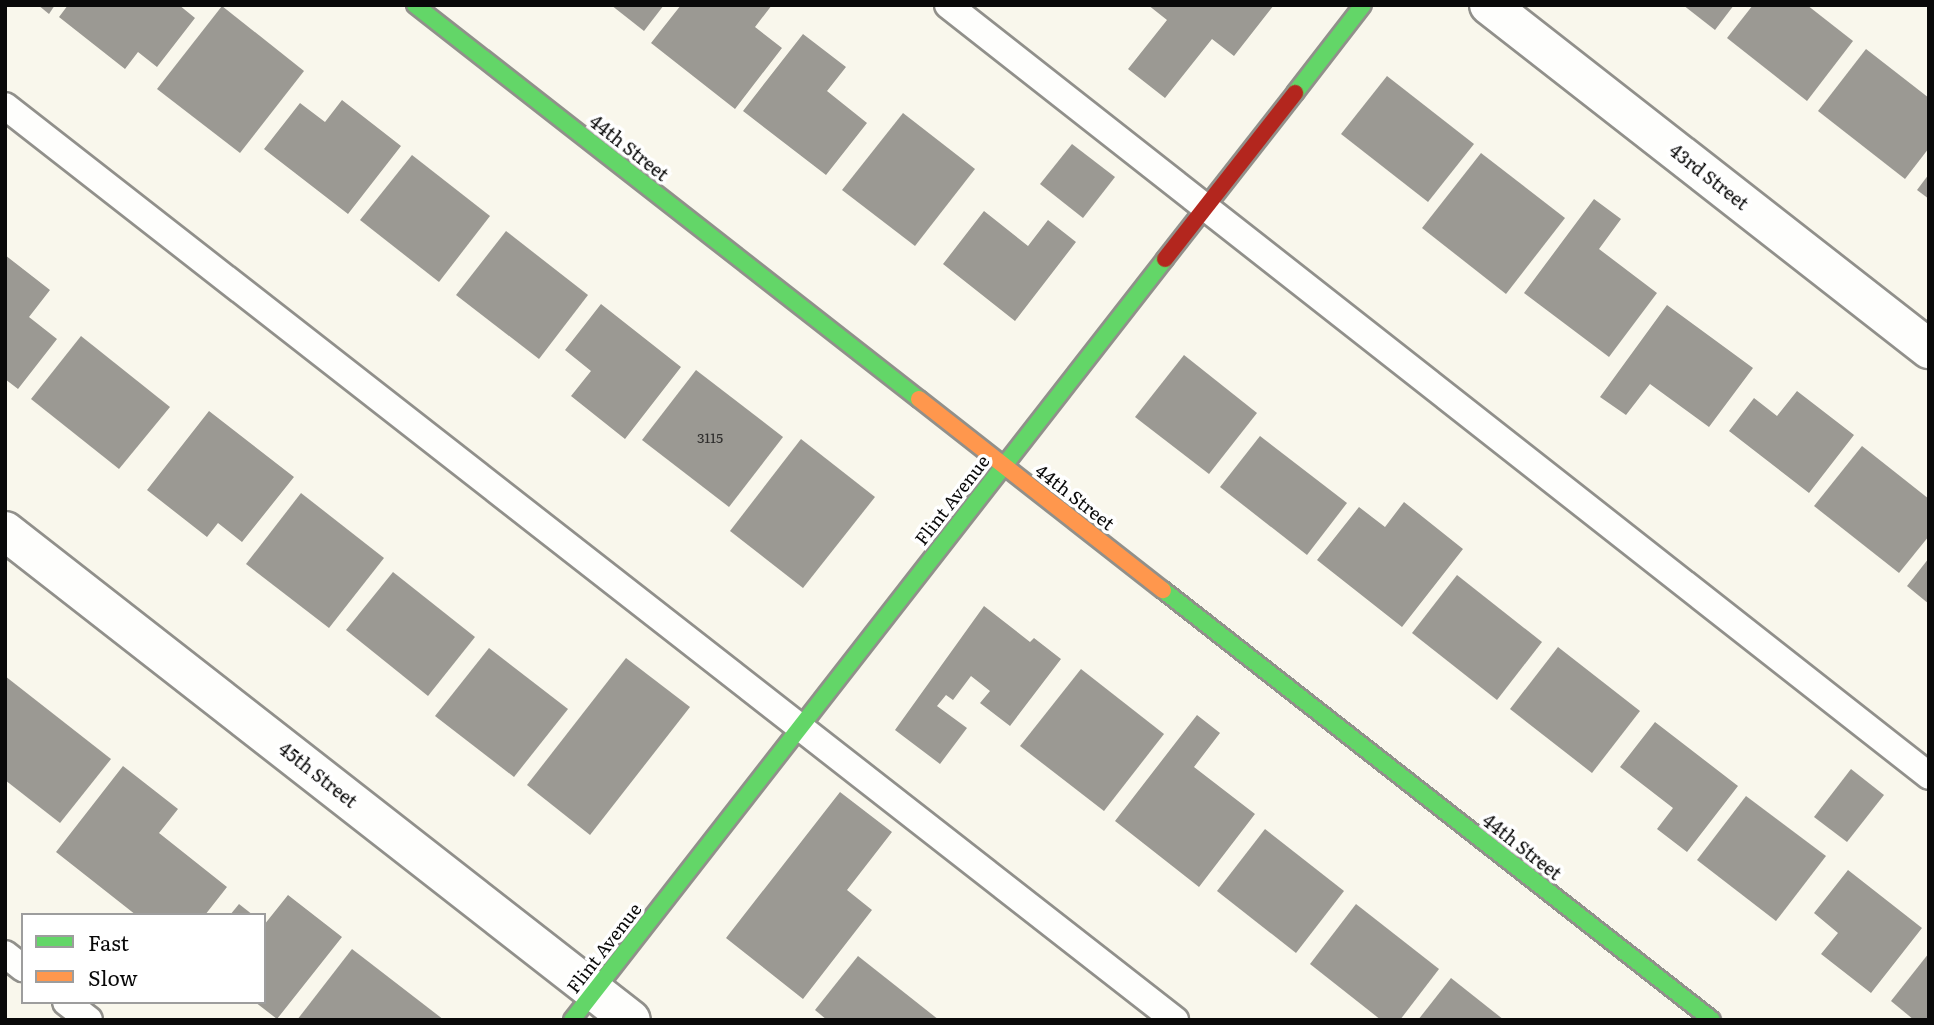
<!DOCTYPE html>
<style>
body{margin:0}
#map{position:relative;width:1934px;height:1025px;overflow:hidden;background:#f9f7ec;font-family:Literata,serif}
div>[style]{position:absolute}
.building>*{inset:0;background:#9b9993}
.roads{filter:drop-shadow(2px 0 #91908b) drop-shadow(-2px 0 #91908b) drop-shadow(0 2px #91908b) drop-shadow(0 -2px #91908b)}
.lane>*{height:26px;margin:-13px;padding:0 13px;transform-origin:13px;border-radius:13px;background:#fefefc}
.street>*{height:38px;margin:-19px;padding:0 19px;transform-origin:19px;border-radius:19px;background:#fefefc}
.fast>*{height:16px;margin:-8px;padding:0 8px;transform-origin:8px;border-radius:8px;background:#63d668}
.slow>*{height:16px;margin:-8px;padding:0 8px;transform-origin:8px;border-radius:8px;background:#ff974d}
.jam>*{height:16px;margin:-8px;padding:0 8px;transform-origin:8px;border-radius:8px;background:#b3261e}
span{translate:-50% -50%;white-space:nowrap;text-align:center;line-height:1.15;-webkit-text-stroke:7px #fff;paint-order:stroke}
.number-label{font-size:14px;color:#2e2d2c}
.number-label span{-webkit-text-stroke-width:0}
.street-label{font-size:18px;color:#090909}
.frame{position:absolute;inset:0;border:7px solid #090909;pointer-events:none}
.legend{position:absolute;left:21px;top:913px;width:245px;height:91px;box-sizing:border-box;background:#fff;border:2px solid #9d9d9d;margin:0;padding:9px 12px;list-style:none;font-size:21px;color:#090909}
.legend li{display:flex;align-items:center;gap:14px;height:35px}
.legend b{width:35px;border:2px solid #9d9d9d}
</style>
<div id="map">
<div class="building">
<div style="clip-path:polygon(38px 5px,55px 5px,49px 14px)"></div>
<div style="clip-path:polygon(68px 5px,179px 5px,195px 18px,157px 67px,138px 52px,125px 69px,59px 17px)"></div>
<div style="clip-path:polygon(611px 5px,664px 5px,644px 31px)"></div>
<div style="clip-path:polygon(681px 5px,772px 5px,755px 27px,782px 48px,735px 109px,651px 43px)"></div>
<div style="clip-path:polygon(1148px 5px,1274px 5px,1234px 56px,1212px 39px,1165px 98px,1128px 69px,1167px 20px)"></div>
<div style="clip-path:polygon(1683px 5px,1734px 5px,1715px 30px)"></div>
<div style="clip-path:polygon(1753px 5px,1807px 5px,1853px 41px,1807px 101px,1727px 38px)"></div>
<div style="clip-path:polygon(222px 6px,304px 71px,240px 153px,157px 89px)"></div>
<div style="clip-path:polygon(803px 34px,846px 67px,827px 91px,867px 123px,826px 175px,743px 111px)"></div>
<div style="clip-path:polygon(1866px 49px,1929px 98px,1929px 148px,1905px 179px,1818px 111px)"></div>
<div style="clip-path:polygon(1387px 76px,1474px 144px,1428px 202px,1341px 134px)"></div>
<div style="clip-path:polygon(342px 100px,401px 146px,348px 214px,264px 149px,300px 103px,325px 122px)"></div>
<div style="clip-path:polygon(903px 113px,975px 169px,915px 246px,842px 190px)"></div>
<div style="clip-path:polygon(1072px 144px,1115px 177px,1083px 218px,1040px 184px)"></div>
<div style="clip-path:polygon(1481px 153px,1565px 218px,1506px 294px,1422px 228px)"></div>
<div style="clip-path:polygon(412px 155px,490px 216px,439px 282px,360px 220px)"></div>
<div style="clip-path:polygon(1929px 174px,1929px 199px,1917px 190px)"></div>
<div style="clip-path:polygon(1594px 199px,1621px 219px,1599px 249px,1657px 293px,1609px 357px,1524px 293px)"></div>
<div style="clip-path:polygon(984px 211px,1028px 246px,1048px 220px,1076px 242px,1015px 321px,943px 264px)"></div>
<div style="clip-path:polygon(506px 231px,588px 295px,539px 359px,456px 295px)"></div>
<div style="clip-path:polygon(5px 255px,50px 290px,29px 317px,57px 339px,18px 389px,5px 379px)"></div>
<div style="clip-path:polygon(601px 304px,681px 367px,625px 439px,571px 396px,591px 371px,565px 350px)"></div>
<div style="clip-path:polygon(1667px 305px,1753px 368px,1709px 427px,1650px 384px,1626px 415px,1600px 397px)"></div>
<div style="clip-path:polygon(81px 336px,170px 407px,119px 469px,31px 399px)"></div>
<div style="clip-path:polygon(1184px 355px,1257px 413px,1209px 474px,1135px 417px)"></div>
<div style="clip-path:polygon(696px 370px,783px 437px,729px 507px,642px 440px)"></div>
<div style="clip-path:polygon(1797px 391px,1854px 435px,1809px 493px,1729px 431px,1754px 398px,1777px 416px)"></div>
<div style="clip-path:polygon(209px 411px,294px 477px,242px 542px,218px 523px,207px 537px,147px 490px)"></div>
<div style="clip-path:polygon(1260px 436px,1347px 503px,1307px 555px,1220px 487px)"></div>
<div style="clip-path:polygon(801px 439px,875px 497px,803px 588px,730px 531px)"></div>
<div style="clip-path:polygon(1862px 446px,1929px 499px,1929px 536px,1899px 573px,1814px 506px)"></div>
<div style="clip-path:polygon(301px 493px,384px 558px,329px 628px,246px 564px)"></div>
<div style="clip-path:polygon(1404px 502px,1463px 549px,1402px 627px,1317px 560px,1359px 507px,1385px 527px)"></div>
<div style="clip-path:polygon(1929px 558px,1929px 604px,1907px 586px)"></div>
<div style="clip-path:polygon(393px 572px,475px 637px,428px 696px,346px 630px)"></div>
<div style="clip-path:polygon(1457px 575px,1542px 642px,1497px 700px,1412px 633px)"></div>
<div style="clip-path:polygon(984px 606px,1030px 642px,1034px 638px,1061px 659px,1010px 726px,980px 703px,990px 691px,971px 676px,953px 700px,946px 695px,937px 706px,967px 728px,940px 764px,895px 730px)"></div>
<div style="clip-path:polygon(1558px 647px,1640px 711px,1592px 773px,1510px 709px)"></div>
<div style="clip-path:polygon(489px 648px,568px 709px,514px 777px,435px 716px)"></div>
<div style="clip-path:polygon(626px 658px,690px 707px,590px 835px,527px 785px)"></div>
<div style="clip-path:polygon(1081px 669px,1164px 734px,1104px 811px,1020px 746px)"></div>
<div style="clip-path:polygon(5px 676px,111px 759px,60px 823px,5px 780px)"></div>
<div style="clip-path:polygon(1197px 715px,1220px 733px,1194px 767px,1255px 814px,1199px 887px,1115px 821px)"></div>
<div style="clip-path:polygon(1655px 722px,1738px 786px,1687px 852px,1657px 829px,1673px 808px,1620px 767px)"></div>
<div style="clip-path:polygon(123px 766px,178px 809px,159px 833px,227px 887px,205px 915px,136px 915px,56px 852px)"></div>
<div style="clip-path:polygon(1851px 769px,1884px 795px,1847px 842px,1814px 817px)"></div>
<div style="clip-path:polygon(840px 792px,892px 832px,847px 890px,872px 910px,803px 999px,726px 938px)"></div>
<div style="clip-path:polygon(1746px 796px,1826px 856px,1776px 921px,1697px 860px)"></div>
<div style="clip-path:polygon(1265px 829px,1344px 891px,1296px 953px,1217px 891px)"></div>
<div style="clip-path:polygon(1848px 870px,1922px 928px,1871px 993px,1821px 954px,1838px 933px,1814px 913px)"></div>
<div style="clip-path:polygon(288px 895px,342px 937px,277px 1019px,255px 1002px,264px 1002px,264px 925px)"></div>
<div style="clip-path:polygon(239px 904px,253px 915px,230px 915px)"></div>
<div style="clip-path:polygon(1356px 904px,1439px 969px,1400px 1020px,1381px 1020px,1310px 964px)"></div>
<div style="clip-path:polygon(352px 949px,444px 1020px,297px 1020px)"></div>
<div style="clip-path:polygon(1929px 953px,1929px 1020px,1914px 1020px,1891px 1001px)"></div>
<div style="clip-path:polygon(858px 956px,939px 1020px,827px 1020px,815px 1010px)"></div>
<div style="clip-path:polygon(1451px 978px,1504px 1020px,1418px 1020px)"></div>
</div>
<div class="roads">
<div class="lane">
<div style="left:948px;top:5px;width:1248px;rotate:38.16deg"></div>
<div style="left:5px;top:106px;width:1485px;rotate:38deg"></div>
<div style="left:5px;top:954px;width:23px;rotate:38deg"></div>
<div style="left:66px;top:1002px;width:29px;rotate:38deg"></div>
</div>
<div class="street">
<div style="left:1489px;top:5px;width:559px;rotate:38.02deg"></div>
<div style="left:5px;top:531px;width:794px;rotate:38deg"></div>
</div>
<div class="fast">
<div style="left:415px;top:5px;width:640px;rotate:38.02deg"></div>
<div style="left:1295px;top:93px;width:111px;rotate:-52.3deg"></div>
<div style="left:1163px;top:590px;width:697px;rotate:38.07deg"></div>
<div style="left:572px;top:1020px;width:965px;rotate:-52.07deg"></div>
</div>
<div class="slow">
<div style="left:919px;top:399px;width:310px;rotate:38.1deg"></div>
</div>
<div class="jam">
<div style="left:1165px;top:259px;width:211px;rotate:-51.9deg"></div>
</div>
</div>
<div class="number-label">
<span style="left:710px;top:437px">3115</span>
</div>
<div class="street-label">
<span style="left:629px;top:148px;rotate:38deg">44th Street</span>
<span style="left:1709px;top:177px;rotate:38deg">43rd Street</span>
<span style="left:1075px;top:497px;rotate:38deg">44th Street</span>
<span style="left:952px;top:500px;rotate:-52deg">Flint Avenue</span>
<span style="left:318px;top:775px;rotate:38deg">45th Street</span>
<span style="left:1522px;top:847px;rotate:38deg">44th Street</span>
<span style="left:604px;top:948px;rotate:-52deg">Flint Avenue</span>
</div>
<div class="frame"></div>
<ul class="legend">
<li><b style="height:9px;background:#63d668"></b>Fast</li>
<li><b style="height:9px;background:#ff974d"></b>Slow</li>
</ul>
</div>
